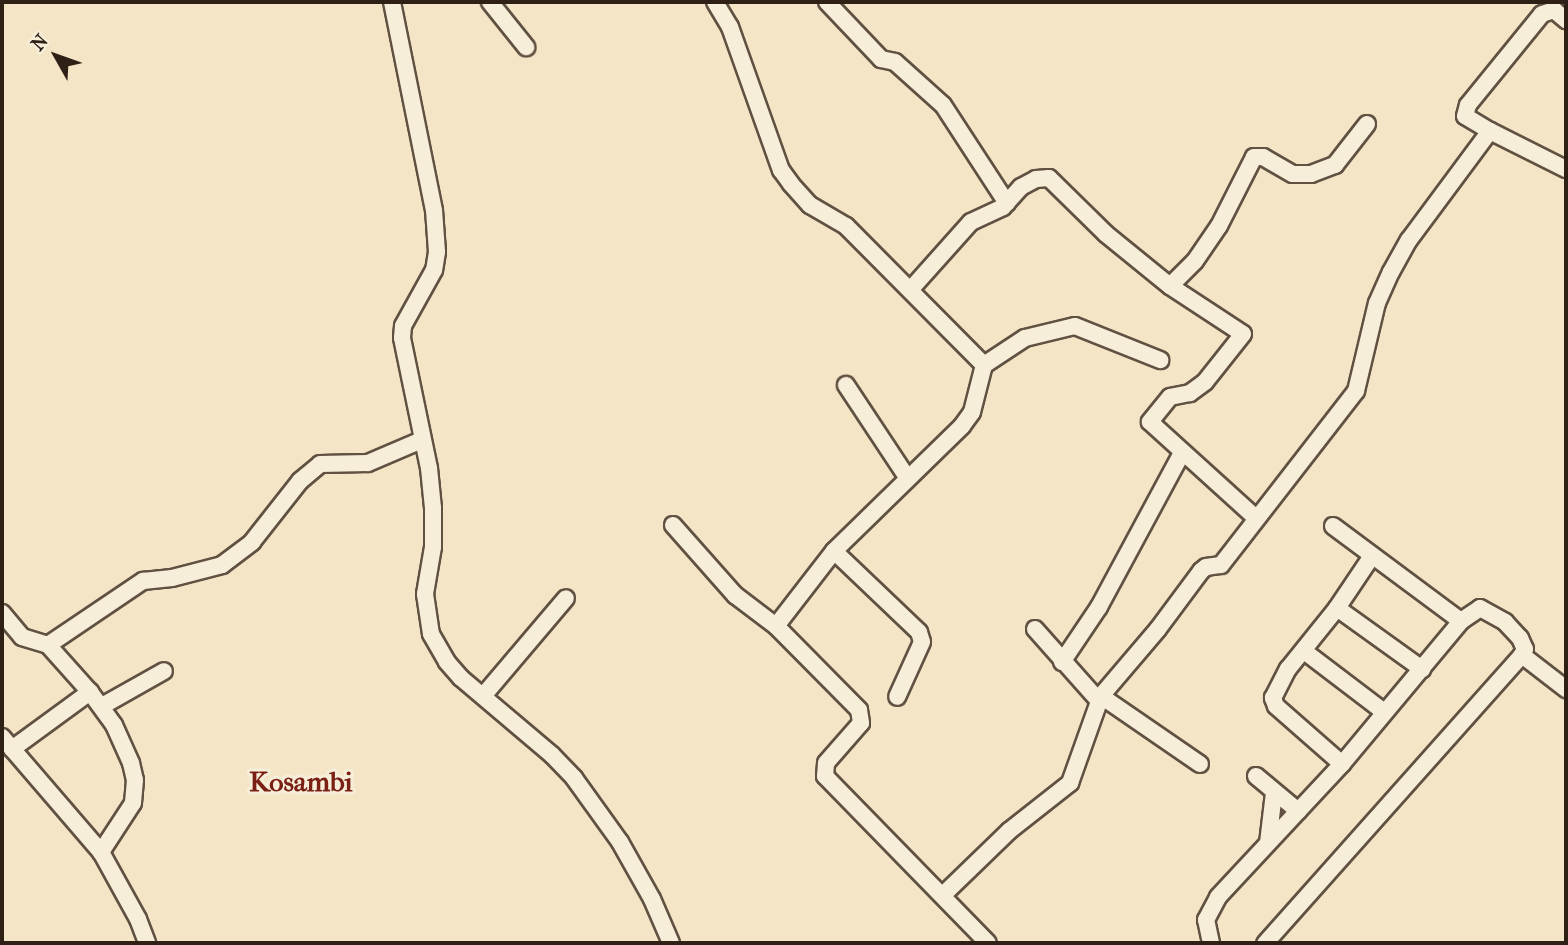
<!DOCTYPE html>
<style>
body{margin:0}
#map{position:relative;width:1568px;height:945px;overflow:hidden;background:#f3e5c6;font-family:"IM FELL French Canon",serif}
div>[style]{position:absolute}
.roads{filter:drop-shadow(2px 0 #605142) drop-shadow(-2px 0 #605142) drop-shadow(0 2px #605142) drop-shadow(0 -2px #605142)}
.minor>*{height:16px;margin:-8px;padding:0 8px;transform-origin:8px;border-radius:8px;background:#f7eeda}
span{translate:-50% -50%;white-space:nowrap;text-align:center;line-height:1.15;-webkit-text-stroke:6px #f7eeda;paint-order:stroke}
.quarter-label{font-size:28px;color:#7a1f14;font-weight:700}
.frame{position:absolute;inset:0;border:4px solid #2f2016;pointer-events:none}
.north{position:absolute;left:21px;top:21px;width:70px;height:70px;-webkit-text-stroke:5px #f7eeda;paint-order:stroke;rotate:310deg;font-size:19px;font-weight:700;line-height:28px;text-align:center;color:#2f2016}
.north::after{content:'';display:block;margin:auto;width:24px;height:32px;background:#2f2016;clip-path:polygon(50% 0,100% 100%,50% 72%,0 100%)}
</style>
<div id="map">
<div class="roads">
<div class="minor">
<div style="left:392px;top:2px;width:212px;rotate:78.6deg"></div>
<div style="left:434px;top:210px;width:42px;rotate:85.9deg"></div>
<div style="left:437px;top:252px;width:18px;rotate:99deg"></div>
<div style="left:434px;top:270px;width:64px;rotate:119deg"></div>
<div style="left:403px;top:326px;width:12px;rotate:95deg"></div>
<div style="left:402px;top:338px;width:133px;rotate:78.3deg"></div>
<div style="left:429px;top:468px;width:40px;rotate:84.3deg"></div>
<div style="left:433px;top:508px;width:39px;rotate:90deg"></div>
<div style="left:433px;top:547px;width:48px;rotate:99.7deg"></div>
<div style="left:425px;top:594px;width:40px;rotate:81.5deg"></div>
<div style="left:431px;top:634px;width:32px;rotate:60deg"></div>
<div style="left:447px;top:662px;width:21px;rotate:49deg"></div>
<div style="left:461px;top:678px;width:119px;rotate:40.2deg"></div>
<div style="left:552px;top:755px;width:32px;rotate:46deg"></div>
<div style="left:574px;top:778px;width:79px;rotate:54.3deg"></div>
<div style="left:620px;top:842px;width:65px;rotate:60.7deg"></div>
<div style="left:652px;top:899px;width:48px;rotate:66.6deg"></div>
<div style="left:490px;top:2px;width:58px;rotate:51.3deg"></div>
<div style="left:715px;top:2px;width:29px;rotate:59deg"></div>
<div style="left:730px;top:27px;width:152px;rotate:70.4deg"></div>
<div style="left:781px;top:170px;width:17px;rotate:54deg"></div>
<div style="left:791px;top:184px;width:28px;rotate:48deg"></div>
<div style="left:810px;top:205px;width:42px;rotate:30.3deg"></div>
<div style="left:846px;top:226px;width:196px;rotate:45.2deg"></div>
<div style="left:827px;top:2px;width:79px;rotate:46.5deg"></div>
<div style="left:881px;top:59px;width:14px;rotate:12deg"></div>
<div style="left:895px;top:62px;width:64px;rotate:41.9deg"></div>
<div style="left:943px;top:105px;width:117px;rotate:56.9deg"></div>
<div style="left:1490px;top:131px;width:29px;rotate:-149deg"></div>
<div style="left:1465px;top:116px;width:11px;rotate:-75deg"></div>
<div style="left:1468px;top:105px;width:117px;rotate:-50.9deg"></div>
<div style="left:1542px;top:14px;width:13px;rotate:-18deg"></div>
<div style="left:1554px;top:10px;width:16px;rotate:40deg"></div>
<div style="left:1170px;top:286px;width:35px;rotate:-45deg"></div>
<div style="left:1195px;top:261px;width:42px;rotate:-55.6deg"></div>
<div style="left:1219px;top:226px;width:77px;rotate:-63.1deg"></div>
<div style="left:1254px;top:157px;width:9px"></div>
<div style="left:1263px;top:157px;width:34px;rotate:30deg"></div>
<div style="left:1293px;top:174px;width:18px"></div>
<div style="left:1311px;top:174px;width:26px;rotate:-21deg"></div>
<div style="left:1335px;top:165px;width:52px;rotate:-52deg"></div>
<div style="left:911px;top:289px;width:90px;rotate:-48.2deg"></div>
<div style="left:971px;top:222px;width:35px;rotate:-25deg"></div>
<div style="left:1003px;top:207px;width:27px;rotate:-48deg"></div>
<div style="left:1021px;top:187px;width:17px;rotate:-28deg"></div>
<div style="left:1036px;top:179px;width:13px;rotate:-4deg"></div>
<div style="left:1049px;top:178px;width:80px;rotate:44.5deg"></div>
<div style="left:1106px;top:234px;width:82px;rotate:39.1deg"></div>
<div style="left:1170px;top:286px;width:87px;rotate:33.3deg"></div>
<div style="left:1243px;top:334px;width:61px;rotate:128.4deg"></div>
<div style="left:1205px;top:382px;width:19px;rotate:144deg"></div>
<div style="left:1190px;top:393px;width:20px;rotate:169deg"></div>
<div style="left:1170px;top:397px;width:32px;rotate:129deg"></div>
<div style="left:1150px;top:422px;width:143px;rotate:42.2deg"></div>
<div style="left:846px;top:385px;width:110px;rotate:56.5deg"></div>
<div style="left:673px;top:525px;width:94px;rotate:48.5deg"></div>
<div style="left:735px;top:595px;width:51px;rotate:37.1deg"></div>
<div style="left:776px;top:626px;width:118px;rotate:45.3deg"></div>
<div style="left:859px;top:710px;width:13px;rotate:81deg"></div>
<div style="left:861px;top:723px;width:53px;rotate:131.2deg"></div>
<div style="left:826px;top:763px;width:13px;rotate:94deg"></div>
<div style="left:825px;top:776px;width:233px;rotate:45.7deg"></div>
<div style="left:1333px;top:526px;width:159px;rotate:36.6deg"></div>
<div style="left:834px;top:551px;width:117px;rotate:43.6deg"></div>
<div style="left:919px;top:632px;width:10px;rotate:73deg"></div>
<div style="left:922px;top:642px;width:60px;rotate:114.4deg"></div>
<div style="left:1337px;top:608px;width:105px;rotate:35.7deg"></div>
<div style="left:2px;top:613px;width:31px;rotate:50deg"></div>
<div style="left:22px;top:637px;width:27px;rotate:17deg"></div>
<div style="left:48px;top:645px;width:63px;rotate:48.2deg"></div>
<div style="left:90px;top:692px;width:41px;rotate:54deg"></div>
<div style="left:114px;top:725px;width:42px;rotate:65.9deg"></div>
<div style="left:131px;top:763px;width:17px;rotate:77deg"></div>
<div style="left:135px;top:780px;width:23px;rotate:95deg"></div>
<div style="left:133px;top:803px;width:59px;rotate:123.1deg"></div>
<div style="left:776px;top:626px;width:95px;rotate:-52.3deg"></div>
<div style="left:834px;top:551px;width:179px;rotate:-44.3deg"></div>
<div style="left:962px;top:426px;width:17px;rotate:-54deg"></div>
<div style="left:972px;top:412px;width:49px;rotate:-75.7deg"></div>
<div style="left:984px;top:365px;width:49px;rotate:-33.4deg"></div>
<div style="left:1025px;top:338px;width:51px;rotate:-13.5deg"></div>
<div style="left:1075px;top:326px;width:92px;rotate:21.8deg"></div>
<div style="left:1035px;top:629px;width:96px;rotate:48.4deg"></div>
<div style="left:48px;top:645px;width:115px;rotate:-34deg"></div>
<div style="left:143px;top:581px;width:29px;rotate:-6deg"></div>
<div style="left:172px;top:578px;width:52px;rotate:-14.6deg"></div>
<div style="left:222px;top:565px;width:38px;rotate:-37deg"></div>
<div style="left:252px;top:542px;width:78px;rotate:-51.8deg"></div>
<div style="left:300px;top:481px;width:26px;rotate:-40deg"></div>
<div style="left:320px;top:464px;width:48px;rotate:-1.2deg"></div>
<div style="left:368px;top:463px;width:59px;rotate:-23.1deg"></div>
<div style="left:1304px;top:651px;width:101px;rotate:37.3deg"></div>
<div style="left:1522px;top:655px;width:56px;rotate:37.7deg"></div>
<div style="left:1062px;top:662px;width:66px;rotate:-56.1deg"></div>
<div style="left:1099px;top:607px;width:175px;rotate:-61.7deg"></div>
<div style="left:483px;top:696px;width:128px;rotate:-49.7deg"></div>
<div style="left:1101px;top:696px;width:120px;rotate:34.5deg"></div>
<div style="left:102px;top:706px;width:71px;rotate:-29.4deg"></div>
<div style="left:2px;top:737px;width:152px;rotate:49.3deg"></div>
<div style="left:101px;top:852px;width:77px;rotate:61.1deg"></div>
<div style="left:138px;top:919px;width:26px;rotate:69deg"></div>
<div style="left:12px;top:749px;width:97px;rotate:-36.2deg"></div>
<div style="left:1342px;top:764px;width:88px;rotate:-138.7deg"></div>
<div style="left:1276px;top:706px;width:9px;rotate:-111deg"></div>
<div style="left:1273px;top:698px;width:33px;rotate:-63deg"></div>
<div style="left:1288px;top:669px;width:78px;rotate:-51.2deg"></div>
<div style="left:1337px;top:608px;width:63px;rotate:-56.1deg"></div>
<div style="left:1256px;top:776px;width:55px;rotate:39.8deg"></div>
<div style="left:1268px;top:843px;width:50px;rotate:-83.2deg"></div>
<div style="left:944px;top:894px;width:91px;rotate:-44.1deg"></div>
<div style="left:1009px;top:831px;width:78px;rotate:-38.2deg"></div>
<div style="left:1070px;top:783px;width:92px;rotate:-70.4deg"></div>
<div style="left:1101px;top:696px;width:88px;rotate:-49.6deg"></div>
<div style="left:1158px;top:629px;width:72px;rotate:-53.4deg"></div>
<div style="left:1201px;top:571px;width:6px;rotate:-39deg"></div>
<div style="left:1206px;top:567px;width:15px;rotate:-8deg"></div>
<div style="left:1221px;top:565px;width:220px;rotate:-52.2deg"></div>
<div style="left:1356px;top:391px;width:90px;rotate:-76.6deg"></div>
<div style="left:1377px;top:303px;width:34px;rotate:-66deg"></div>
<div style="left:1391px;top:272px;width:37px;rotate:-61deg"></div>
<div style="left:1409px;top:240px;width:136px;rotate:-53.4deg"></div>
<div style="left:1490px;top:131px;width:85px;rotate:26.6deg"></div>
<div style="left:1211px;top:943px;width:24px;rotate:-102deg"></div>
<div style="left:1206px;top:920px;width:26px;rotate:-62deg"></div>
<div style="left:1218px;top:897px;width:182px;rotate:-47deg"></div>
<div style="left:1342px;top:764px;width:186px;rotate:-50.2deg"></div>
<div style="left:1461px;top:621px;width:23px;rotate:-34deg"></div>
<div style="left:1480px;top:608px;width:29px;rotate:29deg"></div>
<div style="left:1505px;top:622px;width:22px;rotate:47deg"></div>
<div style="left:1520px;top:638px;width:12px;rotate:66deg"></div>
<div style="left:1525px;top:649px;width:7px;rotate:117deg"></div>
<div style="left:1522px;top:655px;width:386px;rotate:131.7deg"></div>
</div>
</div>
<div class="quarter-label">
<span style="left:301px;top:782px">Kosambi</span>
</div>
<div class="frame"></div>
<div class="north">N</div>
</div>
